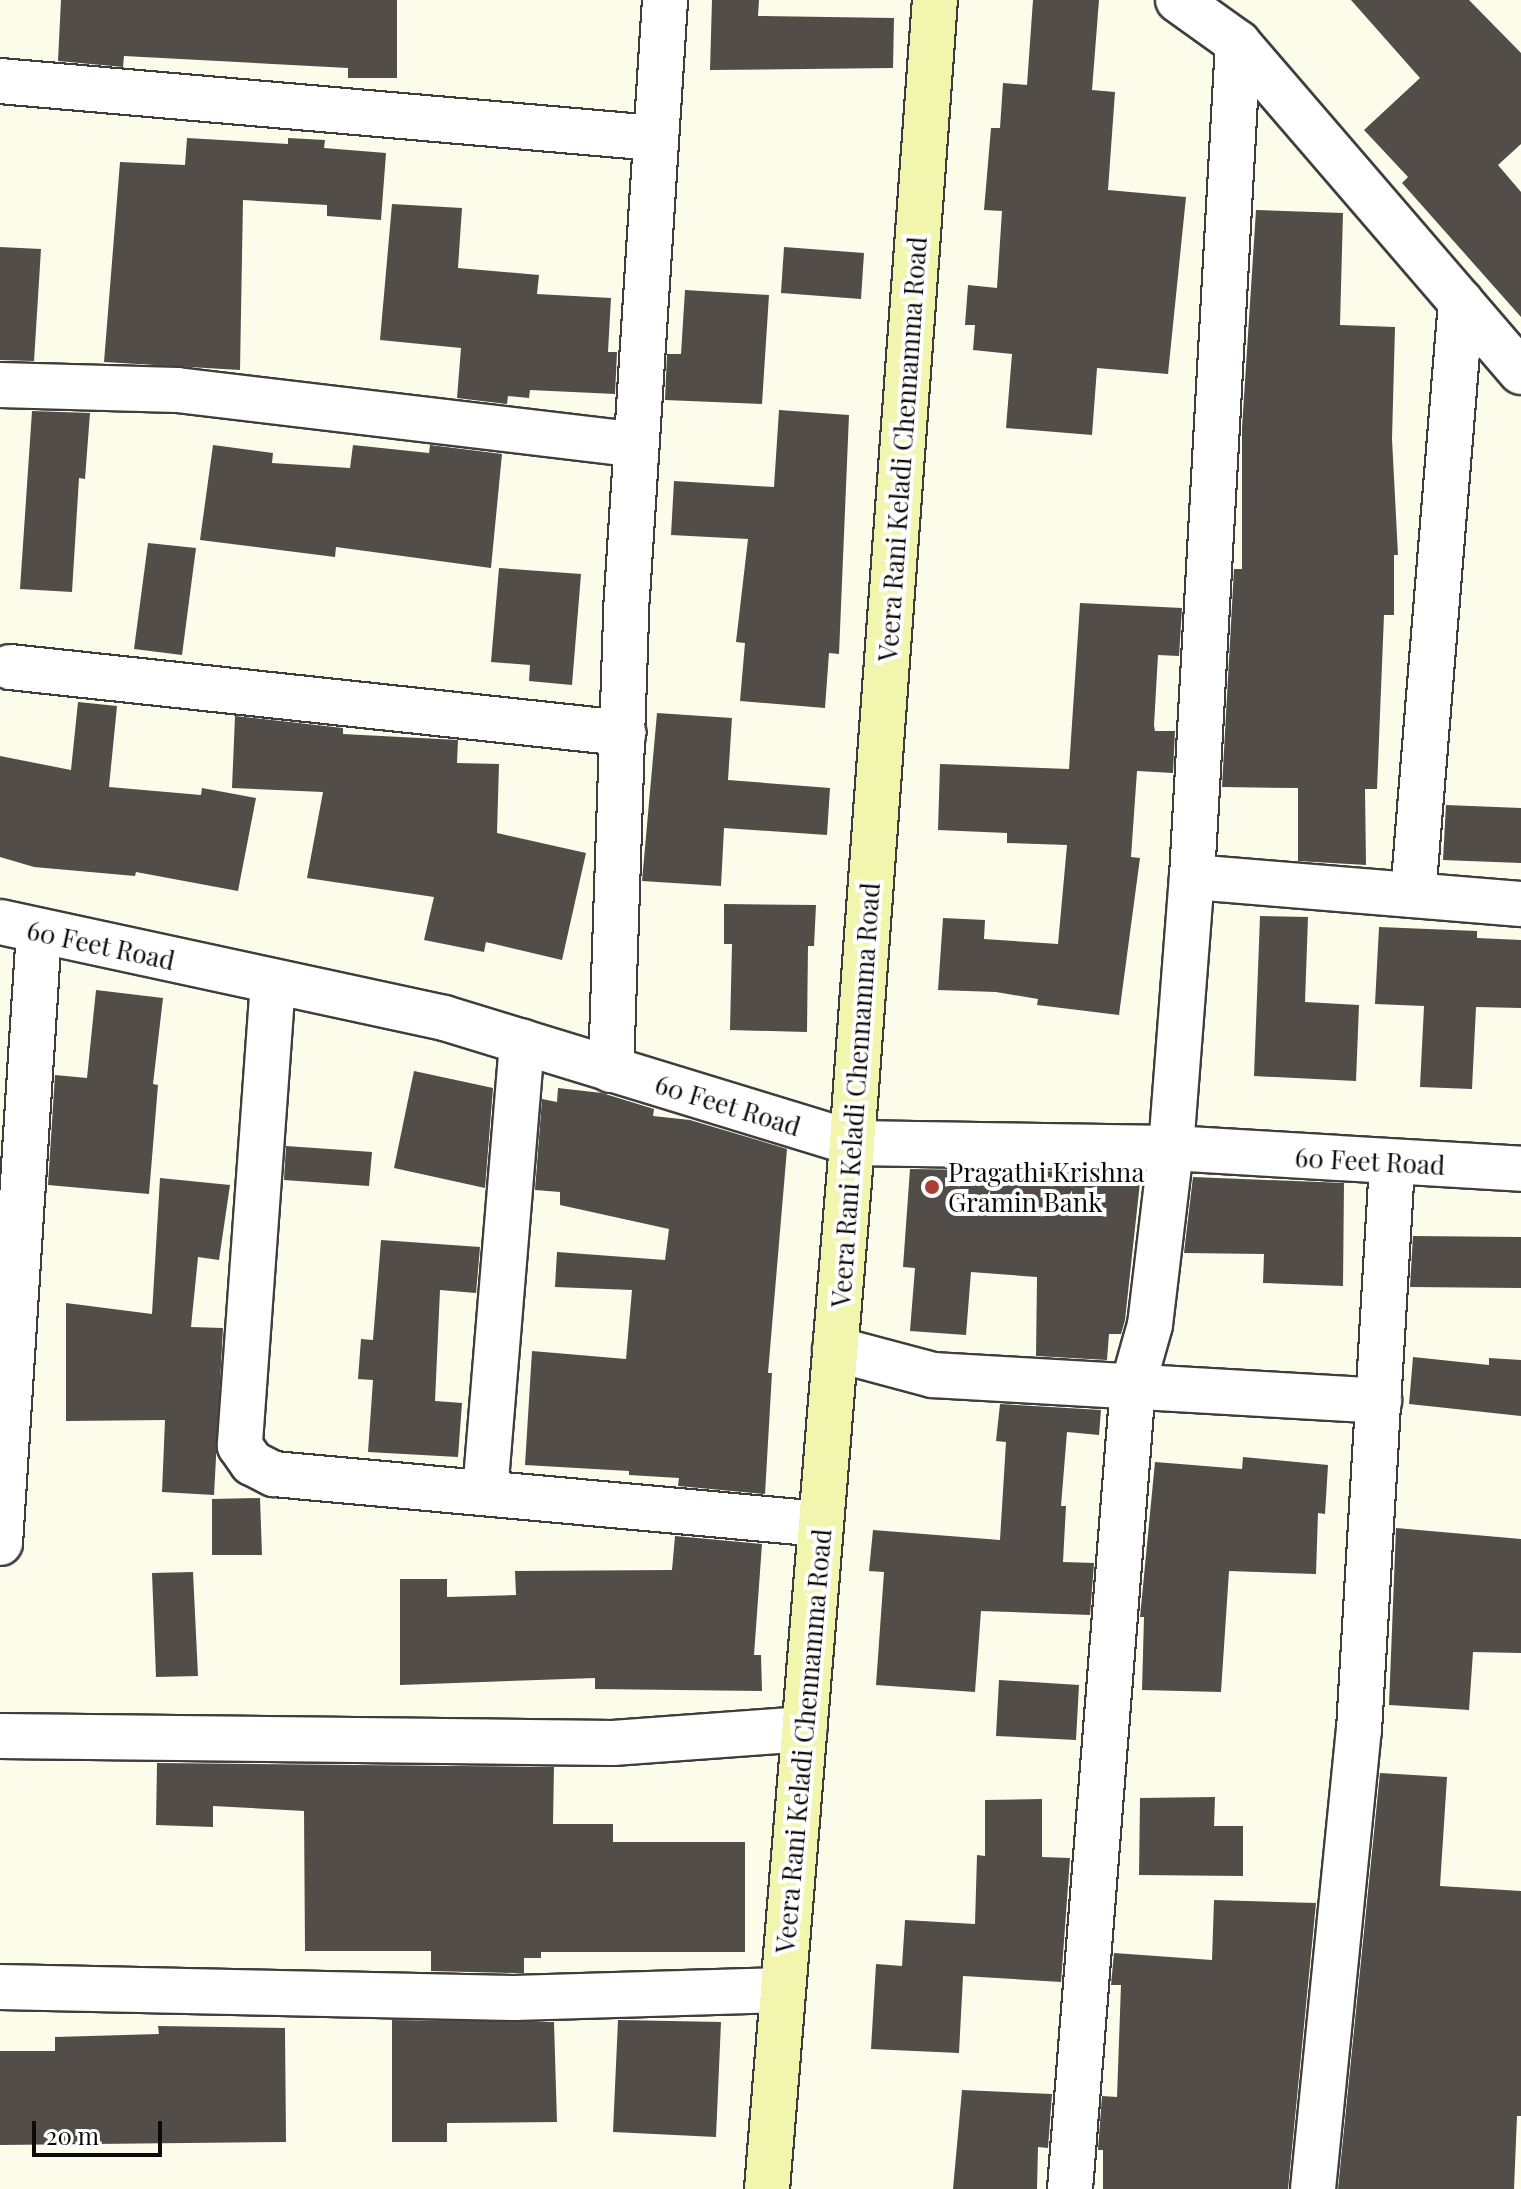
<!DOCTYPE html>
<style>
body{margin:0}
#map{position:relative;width:1521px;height:2189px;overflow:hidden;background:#fcfceb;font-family:"Playfair Display",serif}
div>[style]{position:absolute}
.building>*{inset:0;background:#524d48}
.roads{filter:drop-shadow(2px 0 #3e3e3e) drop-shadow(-2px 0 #3e3e3e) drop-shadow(0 2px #3e3e3e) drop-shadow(0 -2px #3e3e3e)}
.minor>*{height:44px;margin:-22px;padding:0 22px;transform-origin:22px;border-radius:22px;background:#fff}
.tertiary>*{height:44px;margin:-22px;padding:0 22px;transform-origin:22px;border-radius:22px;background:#fff}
.secondary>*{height:44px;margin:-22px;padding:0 22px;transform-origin:22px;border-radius:22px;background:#f2f5ad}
.dots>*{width:22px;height:22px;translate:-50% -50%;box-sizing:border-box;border:4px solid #fff;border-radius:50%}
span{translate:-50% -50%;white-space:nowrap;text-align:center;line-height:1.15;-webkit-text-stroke:8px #fff;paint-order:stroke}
.street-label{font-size:26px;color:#0b0b0b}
.poi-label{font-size:26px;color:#0b0b0b}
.left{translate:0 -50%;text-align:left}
.scale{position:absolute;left:32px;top:2121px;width:130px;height:36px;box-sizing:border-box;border:4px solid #0b0b0b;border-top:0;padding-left:10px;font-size:24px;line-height:28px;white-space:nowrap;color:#0b0b0b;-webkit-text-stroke:6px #fff;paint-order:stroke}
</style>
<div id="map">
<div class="building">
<div style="clip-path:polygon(61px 0,397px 0,397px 78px,348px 78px,348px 68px,124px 56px,123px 67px,58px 61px)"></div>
<div style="clip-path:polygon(712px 0,759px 0,758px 16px,894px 18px,893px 68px,710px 70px)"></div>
<div style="clip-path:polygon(1033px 0,1099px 0,1092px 90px,1115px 92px,1108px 190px,1186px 197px,1168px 374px,1097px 368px,1092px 435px,1006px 428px,1012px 354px,973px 350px,975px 325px,965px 325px,968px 285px,997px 288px,1002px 211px,984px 210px,991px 128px,1000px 128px,1003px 83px,1027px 85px)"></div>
<div style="clip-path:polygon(1351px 0,1469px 0,1521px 53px,1521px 144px,1498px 165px,1521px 192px,1521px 317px,1402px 183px,1408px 177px,1364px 130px,1420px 78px)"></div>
<div style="clip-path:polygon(187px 138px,288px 144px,288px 138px,325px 140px,324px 148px,386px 153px,381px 220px,327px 216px,327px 205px,243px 200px,240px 370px,104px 362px,120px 162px,185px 165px)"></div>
<div style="clip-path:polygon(392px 204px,462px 208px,458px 268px,539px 275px,537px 294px,611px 298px,608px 352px,617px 352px,615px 394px,530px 390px,529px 398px,508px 396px,507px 404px,457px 398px,461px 348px,380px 340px)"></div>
<div style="clip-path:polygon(1256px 210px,1343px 213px,1340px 325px,1395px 327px,1392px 439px,1398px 555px,1394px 555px,1394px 615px,1384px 615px,1377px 789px,1365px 789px,1366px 865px,1298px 861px,1298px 788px,1222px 787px,1234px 569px,1242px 569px,1242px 428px)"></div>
<div style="clip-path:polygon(0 247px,41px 249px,34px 361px,0 360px)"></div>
<div style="clip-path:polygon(784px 247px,864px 253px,861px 299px,781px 293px)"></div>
<div style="clip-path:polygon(685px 290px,769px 295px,762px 404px,665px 400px,667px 354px,681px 354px)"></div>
<div style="clip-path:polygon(779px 410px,849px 415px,839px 654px,829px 653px,825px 708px,740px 701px,745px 643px,736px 642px,748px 539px,671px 535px,674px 481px,774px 487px)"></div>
<div style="clip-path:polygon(32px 411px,90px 413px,85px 479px,79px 478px,72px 592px,20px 589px)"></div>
<div style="clip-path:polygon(213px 445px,273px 453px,272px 463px,350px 468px,353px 445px,429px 453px,430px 445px,502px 454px,491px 568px,336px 547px,335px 557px,200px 540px)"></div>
<div style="clip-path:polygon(148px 543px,196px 548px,182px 655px,134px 649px)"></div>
<div style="clip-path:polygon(499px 568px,581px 574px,572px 685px,529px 681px,530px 665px,491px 662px)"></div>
<div style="clip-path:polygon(1080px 603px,1182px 608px,1179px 656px,1158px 655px,1154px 725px,1155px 731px,1175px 731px,1173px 773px,1137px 771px,1131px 857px,1140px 858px,1119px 1015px,1037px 1005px,1038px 999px,996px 992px,938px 990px,943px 918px,985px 920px,984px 939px,1058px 944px,1067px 845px,1007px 843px,1007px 833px,938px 830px,940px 764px,1069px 769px)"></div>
<div style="clip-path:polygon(78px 702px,117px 706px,109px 787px,201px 795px,202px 788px,256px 798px,238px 891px,136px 872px,135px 876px,34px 867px,0 857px,0 756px,71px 770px)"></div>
<div style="clip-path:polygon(657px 713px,732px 718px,728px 780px,830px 788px,827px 835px,724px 828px,721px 886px,642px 881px)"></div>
<div style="clip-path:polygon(235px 716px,343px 728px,343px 734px,458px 740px,457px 763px,499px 764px,497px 833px,586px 853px,562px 960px,486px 942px,484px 952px,424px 940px,434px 897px,307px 878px,323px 792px,232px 788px)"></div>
<div style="clip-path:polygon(1446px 805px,1521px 808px,1521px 863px,1443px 860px)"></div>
<div style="clip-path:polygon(724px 904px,816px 905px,814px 946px,808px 946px,807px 1032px,730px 1030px,732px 944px,724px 944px)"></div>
<div style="clip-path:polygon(1260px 916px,1308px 917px,1305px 1002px,1359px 1005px,1356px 1081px,1254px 1076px)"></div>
<div style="clip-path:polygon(1379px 927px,1477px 931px,1477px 938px,1521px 940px,1521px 1008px,1476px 1007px,1472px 1089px,1420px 1087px,1424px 1006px,1375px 1004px)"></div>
<div style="clip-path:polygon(96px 990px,163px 998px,153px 1084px,158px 1085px,149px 1194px,48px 1185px,55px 1075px,87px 1078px)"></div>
<div style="clip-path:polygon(414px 1071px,493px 1088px,485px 1188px,394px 1168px)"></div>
<div style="clip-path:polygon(558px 1088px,602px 1093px,654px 1109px,653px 1116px,690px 1120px,787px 1149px,768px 1373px,772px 1373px,765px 1494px,678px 1486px,679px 1478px,629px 1475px,629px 1471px,525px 1465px,532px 1351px,626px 1359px,632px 1290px,555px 1287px,557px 1252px,665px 1260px,669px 1229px,560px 1205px,560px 1192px,535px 1190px,542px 1099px,557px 1102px)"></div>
<div style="clip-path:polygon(286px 1146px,372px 1152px,369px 1186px,284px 1180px)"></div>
<div style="clip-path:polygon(910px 1169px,1141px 1173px,1125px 1320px,1121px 1334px,1109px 1334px,1107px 1360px,1036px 1356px,1037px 1277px,971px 1272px,966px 1335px,910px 1331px,915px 1268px,903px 1267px)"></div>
<div style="clip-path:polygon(1193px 1177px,1344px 1183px,1343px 1286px,1263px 1283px,1264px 1254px,1184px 1253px)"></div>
<div style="clip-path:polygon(160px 1178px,230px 1185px,219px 1260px,198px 1257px,191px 1327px,223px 1328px,214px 1495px,162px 1492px,165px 1420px,66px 1421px,66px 1303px,152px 1314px)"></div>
<div style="clip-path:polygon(1413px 1236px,1521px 1237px,1521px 1288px,1410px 1287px)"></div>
<div style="clip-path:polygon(381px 1240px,480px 1247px,476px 1293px,440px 1290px,435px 1401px,462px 1403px,458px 1457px,368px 1452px,373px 1380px,358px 1379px,361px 1339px,373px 1340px)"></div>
<div style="clip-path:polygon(1413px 1357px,1489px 1365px,1489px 1358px,1521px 1360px,1521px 1416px,1409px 1404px)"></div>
<div style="clip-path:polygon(1000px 1404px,1101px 1410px,1099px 1435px,1067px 1432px,1061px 1506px,1066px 1506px,1063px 1562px,1094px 1563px,1090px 1615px,981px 1611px,975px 1692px,876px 1685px,884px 1572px,869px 1571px,873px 1530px,1000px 1540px,1006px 1442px,996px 1441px)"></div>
<div style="clip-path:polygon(1243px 1457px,1328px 1465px,1325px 1514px,1318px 1513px,1316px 1574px,1229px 1571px,1221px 1692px,1142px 1690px,1144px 1617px,1140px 1617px,1155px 1462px,1242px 1469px)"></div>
<div style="clip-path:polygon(260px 1498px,262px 1555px,212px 1555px,212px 1499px)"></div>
<div style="clip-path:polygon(1396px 1528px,1521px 1539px,1521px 1653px,1473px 1652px,1469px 1710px,1389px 1705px)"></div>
<div style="clip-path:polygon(675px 1536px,762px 1544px,754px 1655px,761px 1655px,762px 1691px,595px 1689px,595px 1678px,400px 1685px,400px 1579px,447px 1579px,447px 1597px,516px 1595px,515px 1571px,672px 1570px)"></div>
<div style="clip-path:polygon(193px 1572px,198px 1676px,156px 1677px,152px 1573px)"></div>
<div style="clip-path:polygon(999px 1680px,1079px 1685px,1076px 1740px,996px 1736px)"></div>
<div style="clip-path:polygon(157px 1763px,554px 1767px,553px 1824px,613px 1824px,613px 1842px,745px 1842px,745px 1952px,541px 1952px,541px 1958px,524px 1958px,524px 1973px,514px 1973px,431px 1971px,431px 1951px,305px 1951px,304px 1811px,213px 1806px,213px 1827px,156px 1825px)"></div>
<div style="clip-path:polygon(1380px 1773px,1447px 1777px,1440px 1886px,1521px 1891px,1521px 2116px,1517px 2116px,1514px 2189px,1338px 2189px)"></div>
<div style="clip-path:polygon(1215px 1797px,1214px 1826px,1243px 1826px,1243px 1876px,1139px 1875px,1140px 1798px)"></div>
<div style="clip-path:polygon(1042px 1799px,1042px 1857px,1070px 1858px,1061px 1982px,963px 1976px,959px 2053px,871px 2049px,876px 1964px,902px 1966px,905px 1920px,975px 1924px,977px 1855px,985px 1856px,985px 1800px)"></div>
<div style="clip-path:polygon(1214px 1900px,1316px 1903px,1288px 2189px,1103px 2189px,1103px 2150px,1098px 2150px,1102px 2096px,1117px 2097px,1121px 1985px,1111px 1985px,1114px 1953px,1212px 1960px)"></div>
<div style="clip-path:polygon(392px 2020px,554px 2022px,557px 2122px,447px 2123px,447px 2142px,392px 2142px)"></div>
<div style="clip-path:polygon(618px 2020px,721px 2022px,716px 2137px,613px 2132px)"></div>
<div style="clip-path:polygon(158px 2026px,285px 2028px,286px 2142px,0 2145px,0 2051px,55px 2051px,55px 2037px,159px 2034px)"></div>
<div style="clip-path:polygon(962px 2090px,1052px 2094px,1048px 2148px,1038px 2147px,1037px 2189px,953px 2189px)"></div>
</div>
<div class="roads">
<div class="minor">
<div style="left:1178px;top:0;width:74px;rotate:35.6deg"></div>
<div style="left:1238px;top:43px;width:434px;rotate:49.3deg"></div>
<div style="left:0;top:81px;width:656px;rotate:4.98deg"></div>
<div style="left:0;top:385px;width:177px;rotate:1.6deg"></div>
<div style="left:177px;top:390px;width:462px;rotate:6.8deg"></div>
<div style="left:10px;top:667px;width:617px;rotate:6.15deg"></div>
<div style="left:1192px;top:877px;width:330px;rotate:4.7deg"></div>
<div style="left:1413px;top:895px;width:595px;rotate:-85.37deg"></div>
<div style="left:273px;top:982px;width:465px;rotate:94.1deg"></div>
<div style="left:240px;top:1446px;width:21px;rotate:55deg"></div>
<div style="left:252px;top:1463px;width:25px;rotate:27deg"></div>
<div style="left:274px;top:1474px;width:548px;rotate:5.23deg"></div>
<div style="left:611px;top:1070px;width:474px;rotate:-88.1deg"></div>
<div style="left:627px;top:596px;width:597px;rotate:-86.35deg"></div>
<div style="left:835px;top:1349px;width:101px;rotate:14.9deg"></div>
<div style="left:933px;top:1375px;width:447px;rotate:3.3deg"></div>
<div style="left:485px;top:1493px;width:453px;rotate:-85.3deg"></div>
<div style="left:0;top:1543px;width:612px;rotate:-86.35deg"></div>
<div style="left:0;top:1736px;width:613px;rotate:0.65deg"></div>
<div style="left:613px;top:1743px;width:192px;rotate:-4.2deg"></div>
<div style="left:0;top:1987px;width:514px;rotate:1.23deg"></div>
<div style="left:514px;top:1998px;width:269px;rotate:-1.7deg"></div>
<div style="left:1070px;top:2189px;width:806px;rotate:-85.52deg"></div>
<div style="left:1133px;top:1385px;width:62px;rotate:-74.2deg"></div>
<div style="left:1150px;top:1325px;width:178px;rotate:-83.2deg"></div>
<div style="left:1171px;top:1148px;width:272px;rotate:-85.6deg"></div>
<div style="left:1192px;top:877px;width:835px;rotate:-86.84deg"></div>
<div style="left:1313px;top:2189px;width:461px;rotate:-84.3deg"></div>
<div style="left:1359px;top:1730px;width:567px;rotate:-86.66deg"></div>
</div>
<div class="tertiary">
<div style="left:0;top:922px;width:454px;rotate:12.2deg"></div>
<div style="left:444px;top:1018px;width:427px;rotate:17deg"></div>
<div style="left:852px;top:1143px;width:319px;rotate:0.9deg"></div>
<div style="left:1171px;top:1148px;width:351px;rotate:3.4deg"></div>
</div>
<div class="secondary">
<div style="left:767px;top:2189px;width:1049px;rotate:-85.35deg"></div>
<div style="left:852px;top:1143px;width:1146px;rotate:-85.85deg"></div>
</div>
</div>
<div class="dots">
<div style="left:932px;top:1187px;background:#a94034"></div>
</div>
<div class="street-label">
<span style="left:902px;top:449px;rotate:-86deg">Veera Rani Keladi Chennamma Road</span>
<span style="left:101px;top:945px;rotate:12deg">60 Feet Road</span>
<span style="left:855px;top:1095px;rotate:-86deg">Veera Rani Keladi Chennamma Road</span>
<span style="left:728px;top:1105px;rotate:17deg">60 Feet Road</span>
<span style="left:1370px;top:1161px;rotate:3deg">60 Feet Road</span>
<span style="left:803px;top:1741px;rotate:-85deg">Veera Rani Keladi Chennamma Road</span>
</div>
<div class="poi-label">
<span class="left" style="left:948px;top:1187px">Pragathi Krishna<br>Gramin Bank</span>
</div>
<div class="scale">20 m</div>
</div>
